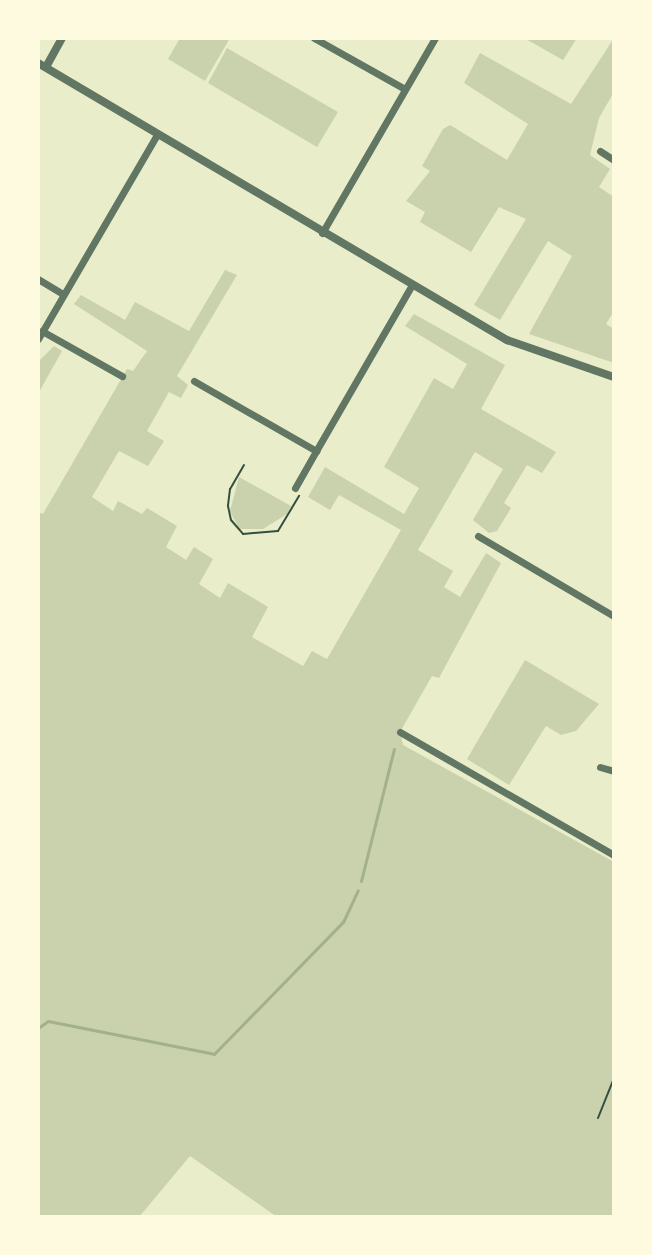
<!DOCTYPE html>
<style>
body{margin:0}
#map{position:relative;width:652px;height:1255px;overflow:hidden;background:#e9edc9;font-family:Barlow,sans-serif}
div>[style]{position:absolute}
.green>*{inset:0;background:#cad2ad}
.stream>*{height:3px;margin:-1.5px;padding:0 1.5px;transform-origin:1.5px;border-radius:1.5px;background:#a3b18a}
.path>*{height:2px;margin:-1px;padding:0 1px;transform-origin:1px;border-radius:1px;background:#344e41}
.minor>*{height:7px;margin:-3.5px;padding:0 3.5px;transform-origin:3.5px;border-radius:3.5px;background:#617663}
.tertiary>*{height:8px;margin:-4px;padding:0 4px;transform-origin:4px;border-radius:4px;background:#617663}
span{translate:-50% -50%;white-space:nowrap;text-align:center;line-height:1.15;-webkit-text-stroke:7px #fefae0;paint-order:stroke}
.frame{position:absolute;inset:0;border:40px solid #fefae0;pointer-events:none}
</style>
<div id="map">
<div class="green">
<div style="clip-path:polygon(180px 38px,230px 38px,205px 81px,168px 59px)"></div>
<div style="clip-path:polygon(524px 38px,577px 38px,563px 60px)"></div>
<div style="clip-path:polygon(614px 38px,614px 92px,599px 118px,590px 155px,610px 169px,599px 187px,614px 197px,614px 311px,606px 324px,614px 329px,614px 363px,529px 334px,572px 256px,548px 241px,500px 320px,474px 305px,526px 219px,499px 207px,471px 252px,420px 222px,425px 212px,406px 201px,430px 171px,422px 166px,443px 129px,450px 125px,507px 160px,528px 124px,464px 83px,480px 53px,571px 104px)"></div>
<div style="clip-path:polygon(227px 48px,338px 112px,317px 147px,208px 83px)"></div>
<div style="clip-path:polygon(225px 270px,237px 275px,177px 376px,188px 385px,181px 398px,169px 392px,147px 431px,164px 441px,148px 466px,119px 451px,92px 497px,113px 511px,118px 501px,142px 514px,147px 508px,177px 526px,166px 547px,186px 560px,194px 547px,213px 559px,199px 584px,220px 598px,228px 583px,268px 607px,252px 637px,303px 666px,312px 651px,327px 659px,401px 530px,339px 495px,330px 510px,308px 497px,325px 467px,404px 514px,419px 488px,384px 467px,434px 378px,453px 389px,467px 364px,405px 326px,414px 314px,505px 365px,481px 409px,556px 452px,542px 473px,527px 465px,504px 503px,511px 508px,497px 531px,489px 533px,473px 520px,503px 469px,475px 452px,418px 550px,453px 571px,444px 587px,460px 597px,486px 553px,501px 563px,439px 678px,432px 676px,400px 732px,403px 745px,614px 862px,614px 1217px,277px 1217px,190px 1156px,139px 1217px,38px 1217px,38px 512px,43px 514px,127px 369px,133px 371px,147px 351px,74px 304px,81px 295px,125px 320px,135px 302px,189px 331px)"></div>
<div style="clip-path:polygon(54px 346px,62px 351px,38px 394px,38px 362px)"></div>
<div style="clip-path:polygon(239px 477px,291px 506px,287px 514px,263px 529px,239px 529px,230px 511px)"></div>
<div style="clip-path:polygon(525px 660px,599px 704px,576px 731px,561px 735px,546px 726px,509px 785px,467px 759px)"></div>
</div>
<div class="stream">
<div style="left:361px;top:881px;width:136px;rotate:-76deg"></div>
<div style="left:38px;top:1028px;width:12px;rotate:-35deg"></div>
<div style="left:48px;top:1021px;width:169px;rotate:11.2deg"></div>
<div style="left:214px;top:1054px;width:185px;rotate:-45.7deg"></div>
<div style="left:343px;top:922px;width:35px;rotate:-65deg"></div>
</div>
<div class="path">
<div style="left:244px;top:465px;width:28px;rotate:120deg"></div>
<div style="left:230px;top:489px;width:17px;rotate:97deg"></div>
<div style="left:228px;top:506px;width:14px;rotate:78deg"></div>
<div style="left:231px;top:520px;width:18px;rotate:49deg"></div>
<div style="left:243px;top:534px;width:35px;rotate:-5deg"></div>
<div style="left:278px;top:531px;width:41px;rotate:-59deg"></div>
<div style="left:598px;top:1118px;width:43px;rotate:-68.2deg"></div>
</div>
<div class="minor">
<div style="left:314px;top:38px;width:104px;rotate:29.3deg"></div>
<div style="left:600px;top:151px;width:17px;rotate:33deg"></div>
<div style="left:322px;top:233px;width:225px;rotate:-59.9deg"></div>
<div style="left:38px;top:279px;width:29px;rotate:31deg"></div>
<div style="left:42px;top:331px;width:92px;rotate:29.4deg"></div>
<div style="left:38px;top:339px;width:235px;rotate:-59.8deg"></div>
<div style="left:194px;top:381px;width:141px;rotate:29.8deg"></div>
<div style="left:316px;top:451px;width:192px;rotate:-60deg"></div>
<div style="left:295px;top:488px;width:43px;rotate:-60.4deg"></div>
<div style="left:478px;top:536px;width:158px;rotate:30.5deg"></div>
<div style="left:400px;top:732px;width:247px;rotate:29.9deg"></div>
<div style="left:600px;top:767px;width:15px;rotate:16deg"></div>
</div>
<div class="tertiary">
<div style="left:38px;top:63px;width:545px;rotate:30.57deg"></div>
<div style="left:507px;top:340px;width:113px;rotate:19.1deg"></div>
<div style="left:46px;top:67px;width:33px;rotate:-61deg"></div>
</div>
<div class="frame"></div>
</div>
